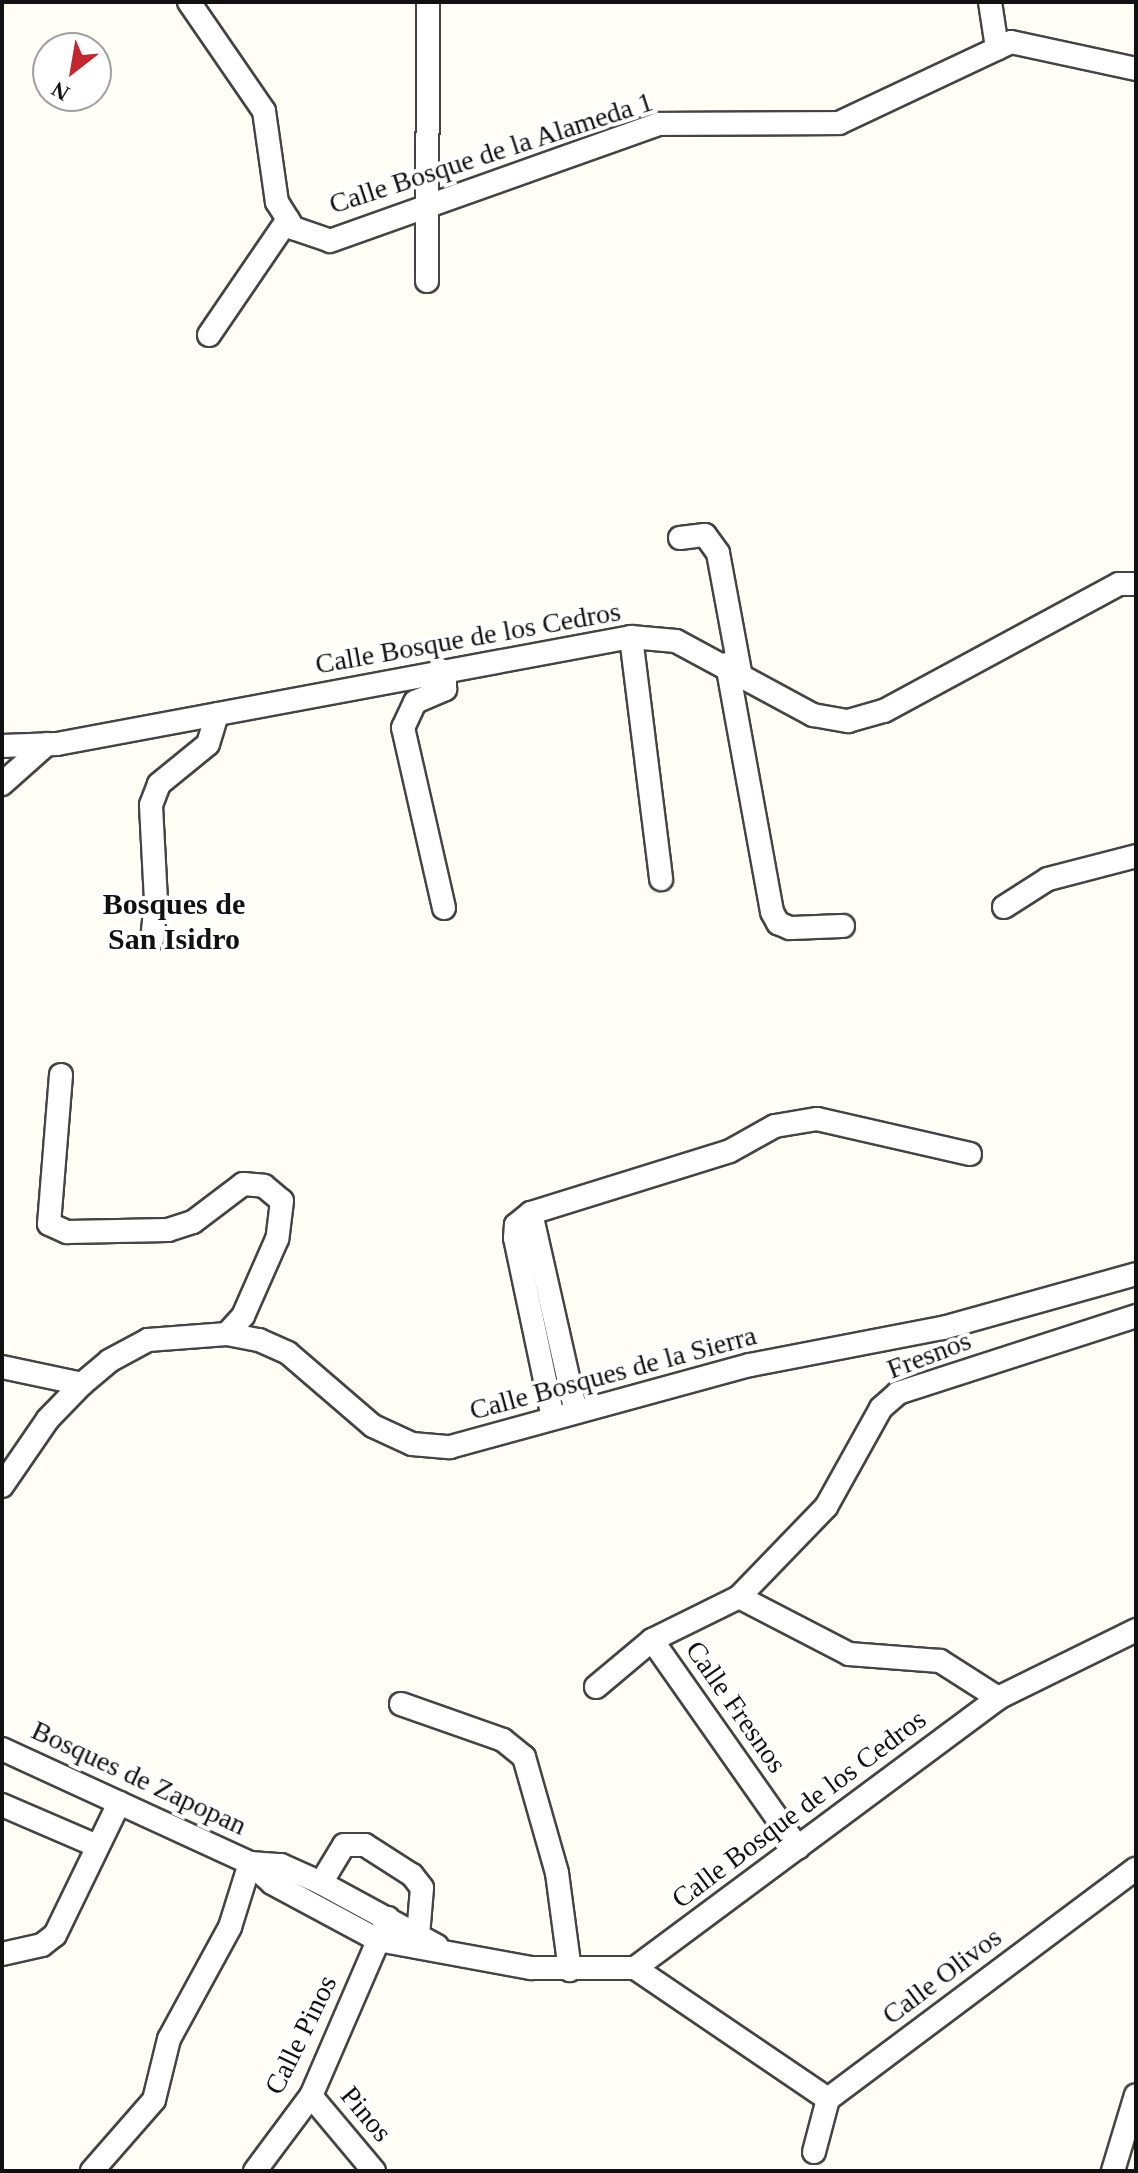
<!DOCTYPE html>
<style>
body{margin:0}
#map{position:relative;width:1138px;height:2173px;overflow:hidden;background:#fffdf5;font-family:Georgia,serif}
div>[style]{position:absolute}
.roads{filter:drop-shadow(2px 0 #444) drop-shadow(-2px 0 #444) drop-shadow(0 2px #444) drop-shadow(0 -2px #444)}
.minor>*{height:22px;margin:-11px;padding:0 11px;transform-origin:11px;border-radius:11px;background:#fff}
span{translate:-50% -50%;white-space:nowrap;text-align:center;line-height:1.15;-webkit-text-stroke:8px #fff;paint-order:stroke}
.street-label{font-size:28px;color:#111}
.neighbourhood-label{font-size:30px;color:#111;font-weight:700}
.frame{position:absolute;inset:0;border:4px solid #111;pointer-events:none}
.north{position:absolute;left:32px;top:32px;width:80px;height:80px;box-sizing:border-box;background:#fff;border:2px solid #a0a0a0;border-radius:50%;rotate:211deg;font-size:22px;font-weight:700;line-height:32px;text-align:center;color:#111}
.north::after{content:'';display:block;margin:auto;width:28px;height:36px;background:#c4262e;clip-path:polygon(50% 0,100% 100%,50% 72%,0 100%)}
</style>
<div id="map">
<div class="roads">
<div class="minor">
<div style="left:189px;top:2px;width:132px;rotate:55.5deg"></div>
<div style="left:264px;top:111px;width:92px;rotate:81.9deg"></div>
<div style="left:277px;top:202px;width:31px;rotate:58deg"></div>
<div style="left:293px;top:228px;width:39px;rotate:19deg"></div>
<div style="left:330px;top:241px;width:348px;rotate:-19.6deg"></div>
<div style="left:658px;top:124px;width:181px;rotate:-0.3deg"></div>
<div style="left:839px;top:123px;width:190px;rotate:-25.2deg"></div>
<div style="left:1011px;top:42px;width:128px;rotate:12.2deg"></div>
<div style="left:990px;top:2px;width:47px;rotate:81.3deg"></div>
<div style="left:427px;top:281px;width:279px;rotate:-89.8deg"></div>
<div style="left:209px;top:335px;width:140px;rotate:-55.7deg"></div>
<div style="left:680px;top:538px;width:25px;rotate:-7deg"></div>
<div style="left:705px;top:535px;width:22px;rotate:54deg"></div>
<div style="left:718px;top:553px;width:121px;rotate:79.5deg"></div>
<div style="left:631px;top:637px;width:244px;rotate:82.9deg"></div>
<div style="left:727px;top:664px;width:252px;rotate:79.7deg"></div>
<div style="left:772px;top:912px;width:13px;rotate:61deg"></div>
<div style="left:778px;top:923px;width:13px;rotate:23deg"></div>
<div style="left:790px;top:928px;width:53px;rotate:-2.2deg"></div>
<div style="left:2px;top:746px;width:55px;rotate:-2.1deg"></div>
<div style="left:57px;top:744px;width:584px;rotate:-10.56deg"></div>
<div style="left:631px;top:637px;width:45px;rotate:5.1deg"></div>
<div style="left:676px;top:641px;width:156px;rotate:28.4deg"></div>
<div style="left:813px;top:715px;width:36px;rotate:10deg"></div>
<div style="left:848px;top:721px;width:37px;rotate:-16deg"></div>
<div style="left:884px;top:711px;width:267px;rotate:-28.4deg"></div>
<div style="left:1119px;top:584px;width:17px"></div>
<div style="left:2px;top:784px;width:60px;rotate:-41.6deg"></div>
<div style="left:1004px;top:907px;width:52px;rotate:-32.5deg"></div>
<div style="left:1048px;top:879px;width:91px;rotate:-14.6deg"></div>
<div style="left:444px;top:908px;width:185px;rotate:-102.8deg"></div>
<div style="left:403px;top:728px;width:29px;rotate:-65deg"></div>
<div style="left:415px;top:702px;width:33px;rotate:-23deg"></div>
<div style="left:445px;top:689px;width:18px;rotate:-90deg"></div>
<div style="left:152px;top:940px;width:39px;rotate:-84deg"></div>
<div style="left:156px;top:901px;width:96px;rotate:-93deg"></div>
<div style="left:151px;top:805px;width:22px;rotate:-69deg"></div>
<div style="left:159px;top:784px;width:63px;rotate:-39.2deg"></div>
<div style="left:208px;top:744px;width:31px;rotate:-73deg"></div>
<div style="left:61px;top:1075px;width:149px;rotate:94.6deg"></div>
<div style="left:49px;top:1224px;width:20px;rotate:24deg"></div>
<div style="left:67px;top:1232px;width:101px;rotate:-1.1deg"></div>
<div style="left:168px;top:1230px;width:26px;rotate:-18deg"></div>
<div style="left:193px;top:1222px;width:63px;rotate:-37.2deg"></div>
<div style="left:243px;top:1184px;width:21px;rotate:5deg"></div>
<div style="left:264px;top:1186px;width:23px;rotate:40deg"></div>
<div style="left:282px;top:1201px;width:38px;rotate:97deg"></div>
<div style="left:277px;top:1239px;width:84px;rotate:113.8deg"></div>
<div style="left:243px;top:1316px;width:24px;rotate:132deg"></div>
<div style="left:531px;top:1213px;width:204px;rotate:77.3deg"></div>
<div style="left:2px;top:1367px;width:82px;rotate:12deg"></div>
<div style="left:553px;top:1418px;width:184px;rotate:-101.9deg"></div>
<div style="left:515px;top:1238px;width:13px;rotate:-86deg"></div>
<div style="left:516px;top:1225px;width:19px;rotate:-39deg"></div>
<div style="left:531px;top:1213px;width:208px;rotate:-17.3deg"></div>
<div style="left:730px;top:1151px;width:51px;rotate:-29.1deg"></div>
<div style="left:775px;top:1126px;width:43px;rotate:-9.5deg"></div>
<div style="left:817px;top:1119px;width:157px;rotate:12.9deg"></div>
<div style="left:2px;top:1486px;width:81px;rotate:-55.5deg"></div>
<div style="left:48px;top:1419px;width:49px;rotate:-45.8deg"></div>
<div style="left:82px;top:1384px;width:35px;rotate:-40deg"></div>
<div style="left:109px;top:1361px;width:44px;rotate:-28.3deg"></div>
<div style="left:148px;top:1340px;width:79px;rotate:-4.3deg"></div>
<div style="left:227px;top:1334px;width:33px;rotate:11deg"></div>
<div style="left:259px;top:1340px;width:32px;rotate:24deg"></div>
<div style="left:288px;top:1353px;width:112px;rotate:40.7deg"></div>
<div style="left:373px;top:1426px;width:43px;rotate:24.8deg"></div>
<div style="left:412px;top:1444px;width:38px;rotate:5deg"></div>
<div style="left:450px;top:1447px;width:311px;rotate:-15.3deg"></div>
<div style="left:750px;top:1365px;width:197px;rotate:-10.9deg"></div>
<div style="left:943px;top:1328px;width:200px;rotate:-15.6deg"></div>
<div style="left:739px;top:1597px;width:124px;rotate:27.4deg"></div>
<div style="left:849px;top:1654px;width:91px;rotate:4.4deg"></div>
<div style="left:940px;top:1661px;width:69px;rotate:32.5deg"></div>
<div style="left:652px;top:1640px;width:254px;rotate:54.9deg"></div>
<div style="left:596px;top:1687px;width:73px;rotate:-40deg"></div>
<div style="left:652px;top:1640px;width:97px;rotate:-26.3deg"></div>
<div style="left:739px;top:1597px;width:125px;rotate:-46deg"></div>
<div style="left:826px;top:1507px;width:113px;rotate:-60.9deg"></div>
<div style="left:881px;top:1408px;width:23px;rotate:-41deg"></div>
<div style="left:898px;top:1393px;width:250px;rotate:-17.9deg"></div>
<div style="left:401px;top:1704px;width:108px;rotate:19.4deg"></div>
<div style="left:503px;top:1740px;width:27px;rotate:39deg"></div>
<div style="left:524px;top:1757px;width:121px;rotate:74.1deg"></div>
<div style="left:557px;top:1873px;width:98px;rotate:82.4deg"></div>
<div style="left:2px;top:1749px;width:273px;rotate:24.7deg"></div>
<div style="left:250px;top:1863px;width:30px;rotate:42deg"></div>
<div style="left:272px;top:1883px;width:120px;rotate:28.3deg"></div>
<div style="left:378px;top:1940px;width:156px;rotate:10.4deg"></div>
<div style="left:531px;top:1968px;width:104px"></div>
<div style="left:635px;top:1968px;width:233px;rotate:34.2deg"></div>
<div style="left:2px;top:1805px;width:103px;rotate:23.3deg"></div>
<div style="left:250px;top:1863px;width:31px;rotate:4deg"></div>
<div style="left:281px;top:1865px;width:44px;rotate:24.2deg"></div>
<div style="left:321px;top:1883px;width:132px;rotate:28.5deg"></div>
<div style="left:321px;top:1883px;width:44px;rotate:-58.8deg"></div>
<div style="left:344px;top:1845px;width:21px"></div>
<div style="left:365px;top:1845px;width:56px;rotate:32.6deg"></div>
<div style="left:412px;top:1875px;width:16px;rotate:52deg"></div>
<div style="left:422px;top:1888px;width:59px;rotate:94.8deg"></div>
<div style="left:2px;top:1954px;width:41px;rotate:-12.7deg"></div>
<div style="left:42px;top:1945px;width:16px;rotate:-38deg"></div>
<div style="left:55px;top:1935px;width:147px;rotate:-64.1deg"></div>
<div style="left:635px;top:1968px;width:452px;rotate:-36.6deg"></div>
<div style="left:998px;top:1698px;width:154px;rotate:-26.2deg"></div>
<div style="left:311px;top:2096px;width:98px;rotate:50deg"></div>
<div style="left:814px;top:2152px;width:55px;rotate:-75.2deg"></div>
<div style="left:828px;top:2099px;width:384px;rotate:-36.8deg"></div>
<div style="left:92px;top:2171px;width:94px;rotate:-48.9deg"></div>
<div style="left:154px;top:2100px;width:63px;rotate:-76.2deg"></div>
<div style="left:169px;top:2039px;width:128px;rotate:-61.4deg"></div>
<div style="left:230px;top:1927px;width:67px;rotate:-72.6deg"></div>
<div style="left:255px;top:2171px;width:94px;rotate:-53.3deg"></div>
<div style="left:311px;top:2096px;width:194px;rotate:-66.6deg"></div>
<div style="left:1113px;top:2171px;width:79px;rotate:-73.2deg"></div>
</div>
</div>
<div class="street-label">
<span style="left:491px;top:153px;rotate:-18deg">Calle Bosque de la Alameda 1</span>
<span style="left:468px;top:638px;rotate:-10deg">Calle Bosque de los Cedros</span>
<span style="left:929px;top:1355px;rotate:-21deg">Fresnos</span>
<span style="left:613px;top:1373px;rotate:-15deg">Calle Bosques de la Sierra</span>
<span style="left:736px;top:1707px;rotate:55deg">Calle Fresnos</span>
<span style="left:139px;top:1778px;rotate:25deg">Bosques de Zapopan</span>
<span style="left:799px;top:1809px;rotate:-37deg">Calle Bosque de los Cedros</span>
<span style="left:942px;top:1976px;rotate:-37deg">Calle Olivos</span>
<span style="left:301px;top:2035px;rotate:-64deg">Calle Pinos</span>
<span style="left:366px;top:2114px;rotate:50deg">Pinos</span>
</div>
<div class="neighbourhood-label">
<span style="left:174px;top:921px">Bosques de<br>San Isidro</span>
</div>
<div class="frame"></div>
<div class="north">N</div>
</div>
